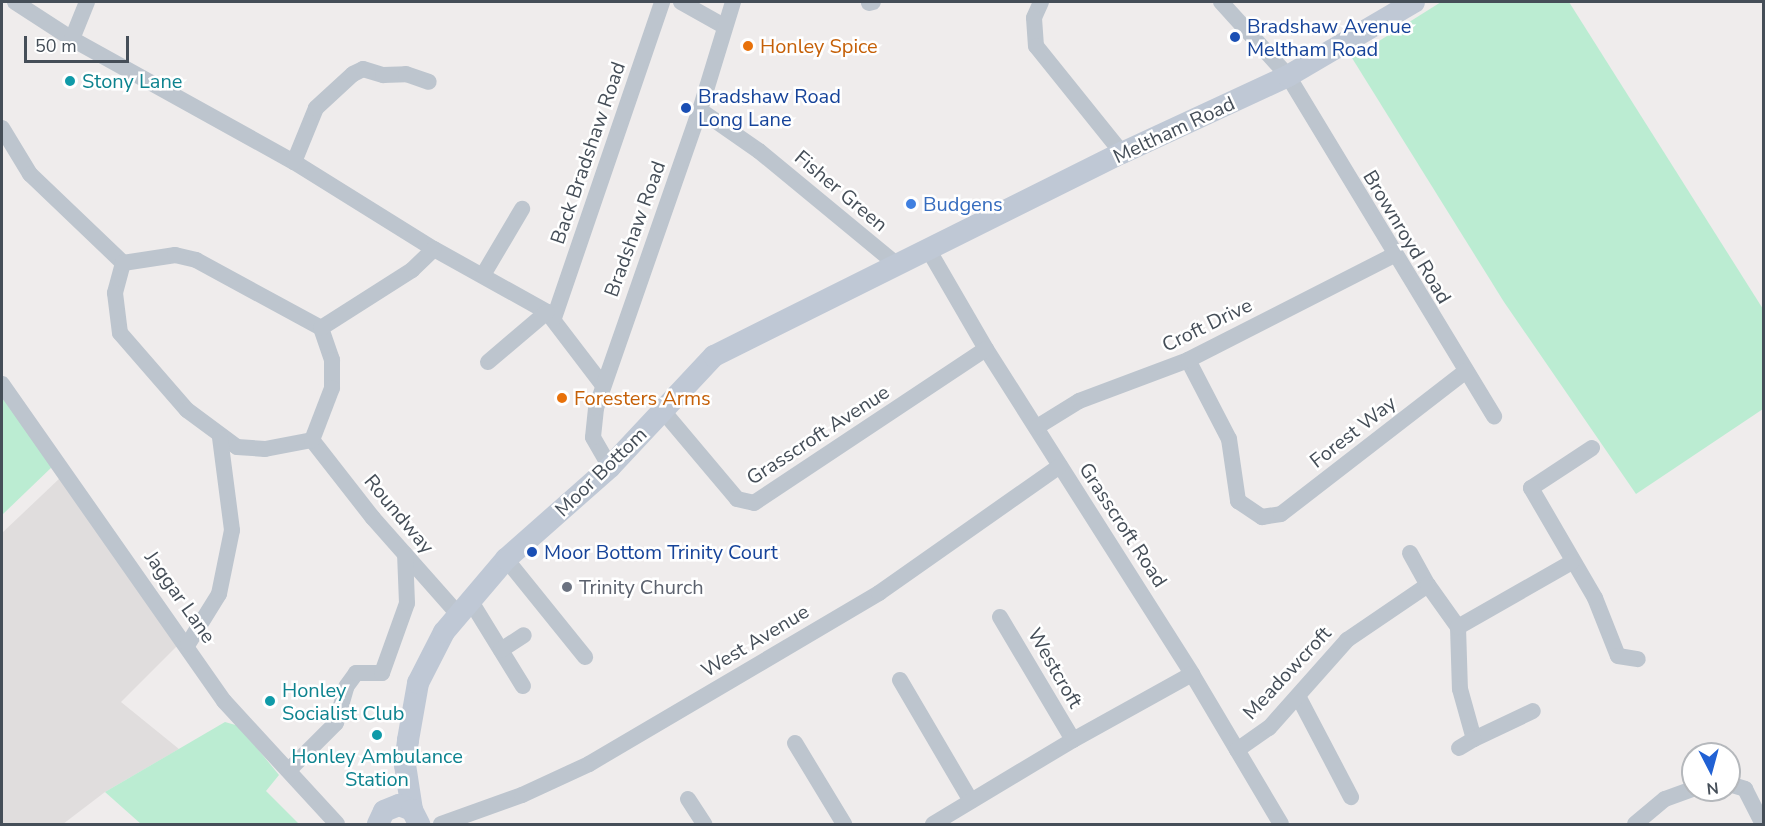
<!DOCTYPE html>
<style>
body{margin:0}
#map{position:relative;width:1765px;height:826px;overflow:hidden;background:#efecec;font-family:"Nunito Sans",sans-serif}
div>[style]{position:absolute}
.education>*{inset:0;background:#e0dddd}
.green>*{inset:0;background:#bbecd2}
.street>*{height:16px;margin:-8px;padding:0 8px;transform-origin:8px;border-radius:8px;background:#bdc5ce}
.secondary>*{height:22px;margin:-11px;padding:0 11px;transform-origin:11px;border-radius:11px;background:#bfc8d5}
.dots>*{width:16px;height:16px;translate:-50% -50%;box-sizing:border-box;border:3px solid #fff;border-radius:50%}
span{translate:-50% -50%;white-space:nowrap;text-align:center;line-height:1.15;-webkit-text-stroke:5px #fff;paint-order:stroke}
.transit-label{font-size:20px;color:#164399}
.left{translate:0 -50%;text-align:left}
.food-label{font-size:20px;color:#c56008}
.culture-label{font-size:20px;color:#0d838f}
.street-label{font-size:20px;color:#454e58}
.shop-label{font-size:20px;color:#366cbe}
.worship-label{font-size:20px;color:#5b616d}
.frame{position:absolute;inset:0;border:3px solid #454e58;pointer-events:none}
.north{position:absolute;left:1681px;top:742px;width:60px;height:60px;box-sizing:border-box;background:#fff;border:2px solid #b5b8bc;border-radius:50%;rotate:174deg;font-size:16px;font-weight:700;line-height:24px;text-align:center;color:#454e58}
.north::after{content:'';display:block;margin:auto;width:21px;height:27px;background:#2161d4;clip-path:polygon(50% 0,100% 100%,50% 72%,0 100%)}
.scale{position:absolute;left:24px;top:36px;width:105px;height:27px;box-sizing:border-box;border:3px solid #454e58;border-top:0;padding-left:8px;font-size:18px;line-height:21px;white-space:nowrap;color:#454e58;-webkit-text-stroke:4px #fff;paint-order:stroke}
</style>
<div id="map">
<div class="education">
<div style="clip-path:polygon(60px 478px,177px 646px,121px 702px,179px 749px,105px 792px,63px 824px,2px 824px,2px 533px)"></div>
</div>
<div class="green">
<div style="clip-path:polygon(1441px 2px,1569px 2px,1763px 309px,1763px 409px,1636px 494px,1504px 302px,1352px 58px)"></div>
<div style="clip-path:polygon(2px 396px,53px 466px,2px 515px)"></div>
<div style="clip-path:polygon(225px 722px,239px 726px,279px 775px,266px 791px,299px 824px,141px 824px,105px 792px)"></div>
</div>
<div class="street">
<div style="left:15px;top:2px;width:68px;rotate:33deg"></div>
<div style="left:72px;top:39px;width:254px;rotate:29deg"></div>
<div style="left:294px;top:162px;width:165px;rotate:31.9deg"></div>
<div style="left:434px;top:249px;width:129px;rotate:29.1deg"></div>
<div style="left:547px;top:312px;width:91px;rotate:52.6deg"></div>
<div style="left:681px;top:2px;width:49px;rotate:29.2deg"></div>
<div style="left:1041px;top:2px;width:17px;rotate:114deg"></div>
<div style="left:1034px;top:18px;width:28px;rotate:86deg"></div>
<div style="left:1036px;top:46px;width:137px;rotate:51.2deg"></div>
<div style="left:1221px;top:2px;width:100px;rotate:47.8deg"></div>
<div style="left:1288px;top:76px;width:398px;rotate:58.8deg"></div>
<div style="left:869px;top:3px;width:4px;rotate:-14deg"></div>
<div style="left:72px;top:39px;width:40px;rotate:-68deg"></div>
<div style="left:700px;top:110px;width:72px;rotate:34.8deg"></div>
<div style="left:759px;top:151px;width:178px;rotate:39.5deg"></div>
<div style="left:2px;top:128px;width:54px;rotate:58.7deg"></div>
<div style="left:30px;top:174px;width:129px;rotate:43.7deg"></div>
<div style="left:123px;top:263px;width:31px;rotate:105deg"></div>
<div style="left:115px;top:293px;width:40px;rotate:82.9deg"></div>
<div style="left:120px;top:333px;width:102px;rotate:49deg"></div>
<div style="left:187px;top:410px;width:62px;rotate:36.5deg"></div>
<div style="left:237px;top:447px;width:28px;rotate:4deg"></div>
<div style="left:265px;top:449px;width:48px;rotate:-10.8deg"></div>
<div style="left:312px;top:440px;width:99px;rotate:52deg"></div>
<div style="left:373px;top:518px;width:128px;rotate:48.5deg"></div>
<div style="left:294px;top:162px;width:58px;rotate:-67.8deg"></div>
<div style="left:316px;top:108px;width:50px;rotate:-42.6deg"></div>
<div style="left:353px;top:74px;width:11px;rotate:-27deg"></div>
<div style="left:363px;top:69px;width:21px;rotate:17deg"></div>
<div style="left:383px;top:75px;width:23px;rotate:-2deg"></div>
<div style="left:406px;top:74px;width:24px;rotate:19deg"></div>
<div style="left:928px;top:249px;width:116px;rotate:59.9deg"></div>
<div style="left:986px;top:349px;width:385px;rotate:57.6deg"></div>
<div style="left:1192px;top:674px;width:174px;rotate:59.3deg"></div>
<div style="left:123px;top:263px;width:53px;rotate:-8.7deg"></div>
<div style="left:175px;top:255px;width:22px;rotate:13deg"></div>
<div style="left:196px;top:260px;width:142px;rotate:28.5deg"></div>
<div style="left:321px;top:328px;width:34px;rotate:71deg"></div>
<div style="left:332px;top:360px;width:28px;rotate:90deg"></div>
<div style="left:332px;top:388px;width:56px;rotate:111deg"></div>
<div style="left:483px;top:275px;width:77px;rotate:-59.4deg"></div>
<div style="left:554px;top:318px;width:334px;rotate:-71.1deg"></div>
<div style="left:321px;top:328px;width:108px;rotate:-32.5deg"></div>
<div style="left:412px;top:270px;width:30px;rotate:-44deg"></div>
<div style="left:1188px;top:360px;width:89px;rotate:62.6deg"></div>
<div style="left:1229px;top:439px;width:63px;rotate:81.7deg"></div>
<div style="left:1238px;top:501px;width:29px;rotate:34deg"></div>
<div style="left:1262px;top:517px;width:19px;rotate:-9deg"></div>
<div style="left:1281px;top:514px;width:234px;rotate:-37.7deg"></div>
<div style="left:488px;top:362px;width:77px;rotate:-40.3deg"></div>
<div style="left:2px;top:384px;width:387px;rotate:55deg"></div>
<div style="left:224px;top:701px;width:167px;rotate:47.4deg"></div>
<div style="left:663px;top:411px;width:115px;rotate:49.9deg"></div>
<div style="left:737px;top:499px;width:17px;rotate:13deg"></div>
<div style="left:754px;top:503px;width:278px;rotate:-33.6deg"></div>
<div style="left:1037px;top:427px;width:49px;rotate:-31.8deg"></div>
<div style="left:1079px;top:401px;width:116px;rotate:-20.6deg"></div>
<div style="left:1188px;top:360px;width:231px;rotate:-27deg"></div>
<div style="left:1592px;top:448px;width:73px;rotate:146.7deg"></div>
<div style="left:1531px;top:488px;width:127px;rotate:59.8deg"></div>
<div style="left:1595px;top:598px;width:62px;rotate:68.4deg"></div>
<div style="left:1618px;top:656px;width:20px;rotate:9deg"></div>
<div style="left:610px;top:467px;width:34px;rotate:-120deg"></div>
<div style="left:593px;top:437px;width:29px;rotate:-84deg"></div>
<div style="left:596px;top:408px;width:316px;rotate:-70.8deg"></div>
<div style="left:700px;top:110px;width:113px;rotate:-73deg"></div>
<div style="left:1410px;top:553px;width:37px;rotate:61deg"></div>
<div style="left:506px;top:559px;width:126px;rotate:51.1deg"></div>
<div style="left:470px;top:600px;width:101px;rotate:58.4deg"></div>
<div style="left:1000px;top:617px;width:143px;rotate:59.3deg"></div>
<div style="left:1458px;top:627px;width:62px;rotate:88.2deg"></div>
<div style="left:1460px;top:689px;width:52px;rotate:74.4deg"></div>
<div style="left:1474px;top:739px;width:65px;rotate:-25.4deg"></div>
<div style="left:188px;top:644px;width:59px;rotate:-58.2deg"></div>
<div style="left:219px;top:594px;width:65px;rotate:-78.5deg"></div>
<div style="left:232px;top:530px;width:93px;rotate:-97.4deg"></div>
<div style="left:501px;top:650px;width:27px;rotate:-33deg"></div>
<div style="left:900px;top:680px;width:140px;rotate:59.6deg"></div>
<div style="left:1299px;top:698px;width:112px;rotate:62.3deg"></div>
<div style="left:795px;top:743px;width:95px;rotate:58.8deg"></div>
<div style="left:1459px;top:748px;width:17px;rotate:-31deg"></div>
<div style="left:1237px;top:750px;width:39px;rotate:-35deg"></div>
<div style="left:1269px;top:728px;width:118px;rotate:-48.4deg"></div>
<div style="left:1347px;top:640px;width:98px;rotate:-34.2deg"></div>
<div style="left:1428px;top:585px;width:52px;rotate:54.5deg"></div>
<div style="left:1458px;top:627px;width:131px;rotate:-29.7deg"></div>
<div style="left:289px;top:770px;width:66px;rotate:-45deg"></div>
<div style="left:336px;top:723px;width:37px;rotate:-74deg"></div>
<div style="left:346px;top:687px;width:17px;rotate:-54deg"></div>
<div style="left:356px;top:673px;width:26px"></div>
<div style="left:382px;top:673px;width:74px;rotate:-70.3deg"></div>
<div style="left:407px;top:603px;width:49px;rotate:-92.3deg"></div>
<div style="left:1729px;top:784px;width:17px;rotate:17deg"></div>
<div style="left:1745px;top:789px;width:39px;rotate:63deg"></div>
<div style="left:688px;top:799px;width:30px;rotate:57deg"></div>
<div style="left:441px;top:824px;width:86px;rotate:-19.7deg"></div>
<div style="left:522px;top:795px;width:74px;rotate:-24.8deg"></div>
<div style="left:589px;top:764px;width:337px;rotate:-30.5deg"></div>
<div style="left:879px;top:593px;width:221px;rotate:-35.1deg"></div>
<div style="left:933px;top:824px;width:163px;rotate:-31deg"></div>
<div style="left:1073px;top:740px;width:136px;rotate:-29deg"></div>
<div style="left:1635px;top:824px;width:39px;rotate:-40deg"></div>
<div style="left:1665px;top:799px;width:30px;rotate:-20deg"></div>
</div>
<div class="secondary">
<div style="left:412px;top:810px;width:46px;rotate:-98.8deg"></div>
<div style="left:405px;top:765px;width:25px;rotate:-83deg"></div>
<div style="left:408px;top:740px;width:58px;rotate:-80deg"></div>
<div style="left:418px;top:683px;width:57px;rotate:-63deg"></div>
<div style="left:444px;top:632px;width:96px;rotate:-49.7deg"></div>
<div style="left:506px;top:559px;width:139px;rotate:-41.5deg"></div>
<div style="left:610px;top:467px;width:152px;rotate:-46.9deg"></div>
<div style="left:714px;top:356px;width:456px;rotate:-26.5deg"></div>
<div style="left:1122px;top:153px;width:183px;rotate:-24.9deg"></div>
<div style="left:1288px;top:76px;width:146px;rotate:-30.4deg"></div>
<div style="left:378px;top:824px;width:14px;rotate:-65deg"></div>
<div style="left:384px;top:811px;width:16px;rotate:-22deg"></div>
<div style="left:399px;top:805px;width:14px;rotate:21deg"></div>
<div style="left:412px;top:810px;width:16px;rotate:63deg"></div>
</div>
<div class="dots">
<div style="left:1235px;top:37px;background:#1a4fb4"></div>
<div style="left:748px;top:46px;background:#e8710a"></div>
<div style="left:70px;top:81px;background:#0f9aa8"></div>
<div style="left:686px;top:108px;background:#1a4fb4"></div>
<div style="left:911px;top:204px;background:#3f7fe0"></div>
<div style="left:562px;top:398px;background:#e8710a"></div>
<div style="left:532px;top:552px;background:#1a4fb4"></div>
<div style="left:567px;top:587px;background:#6b7280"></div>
<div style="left:270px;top:701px;background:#0f9aa8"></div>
<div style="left:377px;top:735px;background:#0f9aa8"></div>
</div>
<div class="transit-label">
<span class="left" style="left:1247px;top:38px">Bradshaw Avenue<br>Meltham Road</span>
<span class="left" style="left:698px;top:108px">Bradshaw Road<br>Long Lane</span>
<span class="left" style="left:544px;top:552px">Moor Bottom Trinity Court</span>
</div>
<div class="food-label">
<span class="left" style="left:760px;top:46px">Honley Spice</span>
<span class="left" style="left:574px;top:398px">Foresters Arms</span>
</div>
<div class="culture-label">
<span class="left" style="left:82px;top:81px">Stony Lane</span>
<span class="left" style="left:282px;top:702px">Honley<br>Socialist Club</span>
<span style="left:377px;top:768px">Honley Ambulance<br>Station</span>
</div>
<div class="street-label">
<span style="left:1174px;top:130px;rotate:-25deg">Meltham Road</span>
<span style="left:588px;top:153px;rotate:-71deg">Back Bradshaw Road</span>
<span style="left:841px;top:191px;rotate:40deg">Fisher Green</span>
<span style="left:635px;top:229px;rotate:-70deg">Bradshaw Road</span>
<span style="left:1407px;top:237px;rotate:59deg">Brownroyd Road</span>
<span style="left:1207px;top:325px;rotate:-26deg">Croft Drive</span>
<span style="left:1353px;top:432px;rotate:-38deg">Forest Way</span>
<span style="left:818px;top:435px;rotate:-33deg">Grasscroft Avenue</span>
<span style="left:601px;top:472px;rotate:-44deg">Moor Bottom</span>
<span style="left:399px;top:514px;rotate:50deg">Roundway</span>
<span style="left:1123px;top:525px;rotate:57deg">Grasscroft Road</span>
<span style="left:180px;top:597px;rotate:55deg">Jaggar Lane</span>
<span style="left:755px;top:641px;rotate:-31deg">West Avenue</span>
<span style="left:1055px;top:668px;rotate:60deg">Westcroft</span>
<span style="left:1287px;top:673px;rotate:-47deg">Meadowcroft</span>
</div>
<div class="shop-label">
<span class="left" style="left:923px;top:204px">Budgens</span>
</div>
<div class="worship-label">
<span class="left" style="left:579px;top:587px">Trinity Church</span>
</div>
<div class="frame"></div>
<div class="north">N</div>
<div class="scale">50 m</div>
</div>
